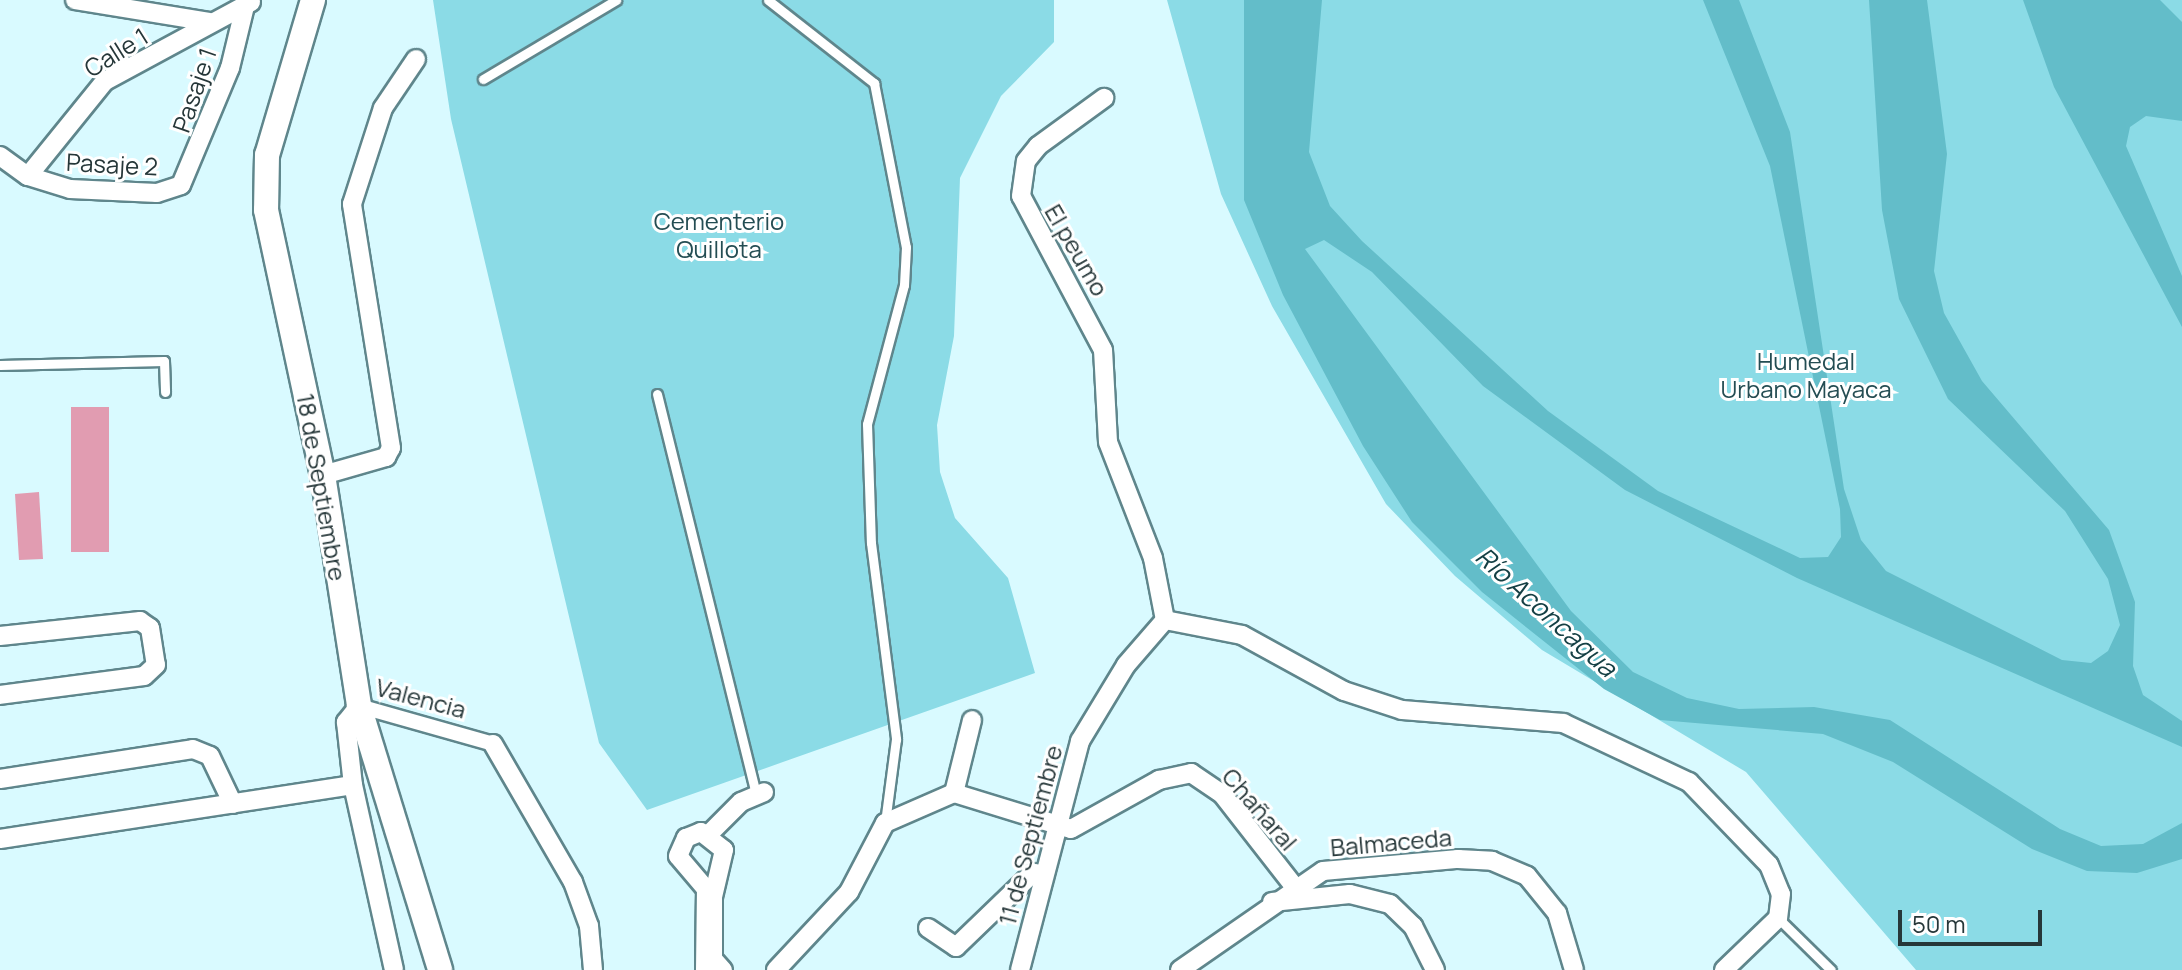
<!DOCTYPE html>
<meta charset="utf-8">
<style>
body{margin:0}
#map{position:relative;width:2182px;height:970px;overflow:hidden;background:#d9faff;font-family:Manrope,sans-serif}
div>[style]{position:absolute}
.green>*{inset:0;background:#8bdbe6}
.water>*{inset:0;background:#63bdc9}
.building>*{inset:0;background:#e19cb1}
.roads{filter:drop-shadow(2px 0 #5f868c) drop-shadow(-2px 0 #5f868c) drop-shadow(0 2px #5f868c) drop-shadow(0 -2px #5f868c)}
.service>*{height:9px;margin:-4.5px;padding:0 4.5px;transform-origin:4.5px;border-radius:4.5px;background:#fff}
.pedestrian>*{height:14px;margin:-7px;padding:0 7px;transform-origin:7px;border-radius:7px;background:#fff}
.minor>*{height:18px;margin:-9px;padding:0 9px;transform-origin:9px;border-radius:9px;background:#fff}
.tertiary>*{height:24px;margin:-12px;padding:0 12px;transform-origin:12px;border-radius:12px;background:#fff}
span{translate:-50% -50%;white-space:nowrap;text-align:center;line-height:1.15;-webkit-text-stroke:6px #fff;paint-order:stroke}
.street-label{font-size:24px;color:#263739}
.park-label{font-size:24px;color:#244d53}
.water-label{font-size:26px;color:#154045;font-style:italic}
.scale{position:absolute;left:1898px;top:910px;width:144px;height:36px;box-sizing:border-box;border:4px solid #263739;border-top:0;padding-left:10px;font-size:24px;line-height:28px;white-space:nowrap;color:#263739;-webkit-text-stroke:6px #fff;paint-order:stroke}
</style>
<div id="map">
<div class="green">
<div style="clip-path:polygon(433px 0,1054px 0,1054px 42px,1001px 96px,960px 178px,954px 336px,937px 425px,940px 472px,955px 518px,1008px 578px,1035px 673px,647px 810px,599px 743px,451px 119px)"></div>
<div style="clip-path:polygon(1167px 0,2182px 0,2182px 970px,1916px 970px,1746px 772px,1542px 650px,1455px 576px,1386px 504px,1272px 306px,1221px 194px)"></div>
</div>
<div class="water">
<div style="clip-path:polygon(1244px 0,1322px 0,1309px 152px,1330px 206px,1362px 241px,1548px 411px,1658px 491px,1800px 558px,1828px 557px,1841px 537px,1840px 509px,1770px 166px,1703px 0,1739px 0,1790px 132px,1844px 489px,1861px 540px,1886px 571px,2062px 660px,2091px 663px,2108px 651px,2120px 625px,2108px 579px,2065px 511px,1948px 399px,1899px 299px,1882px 210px,1869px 0,1927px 0,1947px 154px,1934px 271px,1944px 313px,1982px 381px,2109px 530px,2135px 602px,2133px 666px,2143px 695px,2182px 721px,2182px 747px,1797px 578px,1625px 490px,1483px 386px,1372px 272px,1324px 240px,1305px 249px,1571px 611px,1633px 672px,1687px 698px,1739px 709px,1814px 707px,1890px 720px,2060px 829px,2101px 846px,2143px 844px,2182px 823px,2182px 859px,2137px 873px,2087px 871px,2032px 849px,1893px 762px,1823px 734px,1660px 720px,1604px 689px,1482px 592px,1412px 522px,1363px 446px,1283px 295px,1244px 200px)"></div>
<div style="clip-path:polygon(2023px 0,2160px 0,2182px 22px,2182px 121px,2146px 116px,2130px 127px,2126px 146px,2182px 276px,2182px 327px,2054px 87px)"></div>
</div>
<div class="building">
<div style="clip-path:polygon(71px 407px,109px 407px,109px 552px,71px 552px)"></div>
<div style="clip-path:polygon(39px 492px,43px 559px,19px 560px,15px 494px)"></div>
</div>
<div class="roads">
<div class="service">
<div style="left:768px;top:0;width:135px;rotate:38.1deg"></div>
<div style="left:874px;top:83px;width:167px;rotate:79deg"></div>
<div style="left:906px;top:247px;width:38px;rotate:93deg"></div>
<div style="left:904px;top:285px;width:144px;rotate:104.9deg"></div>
<div style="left:867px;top:424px;width:119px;rotate:88.1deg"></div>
<div style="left:871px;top:543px;width:198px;rotate:82.7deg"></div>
<div style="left:896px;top:739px;width:84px;rotate:97.5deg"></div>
<div style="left:483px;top:79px;width:155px;rotate:-30.7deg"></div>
<div style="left:0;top:365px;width:164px;rotate:-1.4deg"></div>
<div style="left:164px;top:361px;width:31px;rotate:88deg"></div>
<div style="left:657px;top:394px;width:415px;rotate:76.1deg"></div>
<div style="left:1778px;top:918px;width:74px;rotate:44.5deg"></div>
</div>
<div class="pedestrian">
<div style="left:359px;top:706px;width:139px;rotate:15.8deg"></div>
</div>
<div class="minor">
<div style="left:75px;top:0;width:136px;rotate:9.3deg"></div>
<div style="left:0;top:156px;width:34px;rotate:36deg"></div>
<div style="left:28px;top:176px;width:44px;rotate:17.2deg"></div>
<div style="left:70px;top:189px;width:87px;rotate:2.6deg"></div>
<div style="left:157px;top:193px;width:25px;rotate:-18deg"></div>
<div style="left:181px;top:185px;width:127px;rotate:-67.3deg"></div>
<div style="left:230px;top:68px;width:64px;rotate:-76.4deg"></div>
<div style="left:28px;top:176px;width:122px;rotate:-51deg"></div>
<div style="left:105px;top:81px;width:166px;rotate:-28.4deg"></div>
<div style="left:323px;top:475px;width:66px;rotate:-15.9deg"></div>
<div style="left:386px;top:457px;width:10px;rotate:-61deg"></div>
<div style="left:391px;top:448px;width:247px;rotate:-99.1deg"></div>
<div style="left:352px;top:204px;width:101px;rotate:-72.1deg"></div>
<div style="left:383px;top:108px;width:59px;rotate:-56deg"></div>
<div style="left:1165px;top:620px;width:78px;rotate:11deg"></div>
<div style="left:1242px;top:635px;width:116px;rotate:28.8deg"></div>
<div style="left:1344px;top:691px;width:61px;rotate:18.1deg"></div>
<div style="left:1402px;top:710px;width:162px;rotate:4.6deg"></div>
<div style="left:1563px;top:723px;width:139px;rotate:25.1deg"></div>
<div style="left:1689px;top:782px;width:115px;rotate:46.1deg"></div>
<div style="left:1769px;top:865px;width:31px;rotate:68deg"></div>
<div style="left:1781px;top:894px;width:24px;rotate:97deg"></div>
<div style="left:1778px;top:918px;width:75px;rotate:136.1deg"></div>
<div style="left:0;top:636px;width:141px;rotate:-6.1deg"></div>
<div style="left:140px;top:621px;width:12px;rotate:35deg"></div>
<div style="left:150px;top:628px;width:37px;rotate:81deg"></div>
<div style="left:156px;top:665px;width:16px;rotate:137deg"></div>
<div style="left:144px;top:676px;width:145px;rotate:172.5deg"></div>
<div style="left:359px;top:706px;width:21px;rotate:129deg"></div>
<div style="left:346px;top:722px;width:63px;rotate:83.7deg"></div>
<div style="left:353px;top:785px;width:189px;rotate:77.5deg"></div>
<div style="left:493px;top:744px;width:160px;rotate:59.9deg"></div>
<div style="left:573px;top:882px;width:47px;rotate:70deg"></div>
<div style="left:589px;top:926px;width:44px;rotate:84.8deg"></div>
<div style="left:0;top:779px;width:195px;rotate:-8.8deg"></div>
<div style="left:193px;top:749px;width:18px;rotate:22deg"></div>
<div style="left:210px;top:756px;width:53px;rotate:64.4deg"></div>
<div style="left:954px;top:793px;width:75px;rotate:-76.1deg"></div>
<div style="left:710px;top:833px;width:44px;rotate:-45deg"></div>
<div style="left:741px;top:802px;width:25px;rotate:-23deg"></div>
<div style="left:0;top:839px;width:357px;rotate:-8.7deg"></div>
<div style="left:1272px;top:902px;width:78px;rotate:-5.9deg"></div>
<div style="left:1350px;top:894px;width:41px;rotate:14deg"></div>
<div style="left:1390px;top:904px;width:32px;rotate:44deg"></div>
<div style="left:1413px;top:926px;width:49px;rotate:63.4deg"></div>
<div style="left:928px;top:928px;width:34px;rotate:34deg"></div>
<div style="left:956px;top:947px;width:107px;rotate:-43.9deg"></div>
<div style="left:1033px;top:873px;width:10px;rotate:6deg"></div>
<div style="left:705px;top:970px;width:81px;rotate:-89.3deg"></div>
<div style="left:706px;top:889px;width:43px;rotate:-130.3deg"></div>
<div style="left:678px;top:856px;width:20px;rotate:-66deg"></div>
<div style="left:686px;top:838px;width:16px;rotate:-22deg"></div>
<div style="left:701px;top:832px;width:29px;rotate:38deg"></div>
<div style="left:724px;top:850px;width:48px;rotate:103.2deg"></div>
<div style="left:713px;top:897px;width:62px;rotate:90deg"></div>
<div style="left:713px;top:959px;width:15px;rotate:48deg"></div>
<div style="left:776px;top:970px;width:107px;rotate:-46.9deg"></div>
<div style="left:849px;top:892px;width:78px;rotate:-62.4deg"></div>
<div style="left:885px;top:823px;width:75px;rotate:-23.5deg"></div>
<div style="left:954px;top:793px;width:122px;rotate:17.1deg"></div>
<div style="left:1071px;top:829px;width:101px;rotate:-29.1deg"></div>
<div style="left:1159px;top:780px;width:33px;rotate:-12deg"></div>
<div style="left:1191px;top:773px;width:37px;rotate:34deg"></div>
<div style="left:1222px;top:794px;width:115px;rotate:52deg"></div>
<div style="left:1020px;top:970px;width:237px;rotate:-75.3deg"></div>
<div style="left:1080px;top:741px;width:89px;rotate:-58.8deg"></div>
<div style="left:1126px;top:665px;width:60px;rotate:-49.1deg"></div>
<div style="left:1165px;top:620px;width:63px;rotate:-101deg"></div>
<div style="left:1153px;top:558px;width:124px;rotate:-111.2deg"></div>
<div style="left:1108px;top:442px;width:92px;rotate:-93.1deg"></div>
<div style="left:1103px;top:350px;width:174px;rotate:-118deg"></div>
<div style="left:1021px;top:196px;width:35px;rotate:-82deg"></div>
<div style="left:1026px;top:161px;width:19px;rotate:-51deg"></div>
<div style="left:1038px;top:146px;width:82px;rotate:-36deg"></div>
<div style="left:1180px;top:970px;width:174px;rotate:-34.7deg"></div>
<div style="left:1323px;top:871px;width:136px;rotate:-5.1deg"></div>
<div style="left:1458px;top:859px;width:34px;rotate:3deg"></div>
<div style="left:1492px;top:861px;width:38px;rotate:23deg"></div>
<div style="left:1527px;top:876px;width:48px;rotate:51deg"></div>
<div style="left:1557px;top:913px;width:59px;rotate:73.4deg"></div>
</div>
<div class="tertiary">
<div style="left:313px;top:0;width:162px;rotate:106.5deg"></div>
<div style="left:267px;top:155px;width:55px;rotate:91deg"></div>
<div style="left:266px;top:210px;width:271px;rotate:77.9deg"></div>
<div style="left:323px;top:475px;width:234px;rotate:81.1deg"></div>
<div style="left:359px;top:706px;width:276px;rotate:72.9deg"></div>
</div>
</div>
<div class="street-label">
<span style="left:116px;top:52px;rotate:-32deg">Calle 1</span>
<span style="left:194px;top:90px;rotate:-71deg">Pasaje 1</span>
<span style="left:112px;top:164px;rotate:3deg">Pasaje 2</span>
<span style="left:1077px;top:250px;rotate:60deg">El peumo</span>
<span style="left:322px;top:487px;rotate:80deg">18 de Septiembre</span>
<span style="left:421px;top:698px;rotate:15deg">Valencia</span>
<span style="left:1260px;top:809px;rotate:49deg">Chañaral</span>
<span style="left:1030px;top:835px;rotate:-75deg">11 de Septiembre</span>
<span style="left:1391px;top:842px;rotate:-5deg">Balmaceda</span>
</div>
<div class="park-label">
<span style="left:719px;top:235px">Cementerio<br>Quillota</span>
<span style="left:1806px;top:375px">Humedal<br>Urbano Mayaca</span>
</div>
<div class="water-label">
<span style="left:1546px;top:612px;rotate:42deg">Río Aconcagua</span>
</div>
<div class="scale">50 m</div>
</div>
